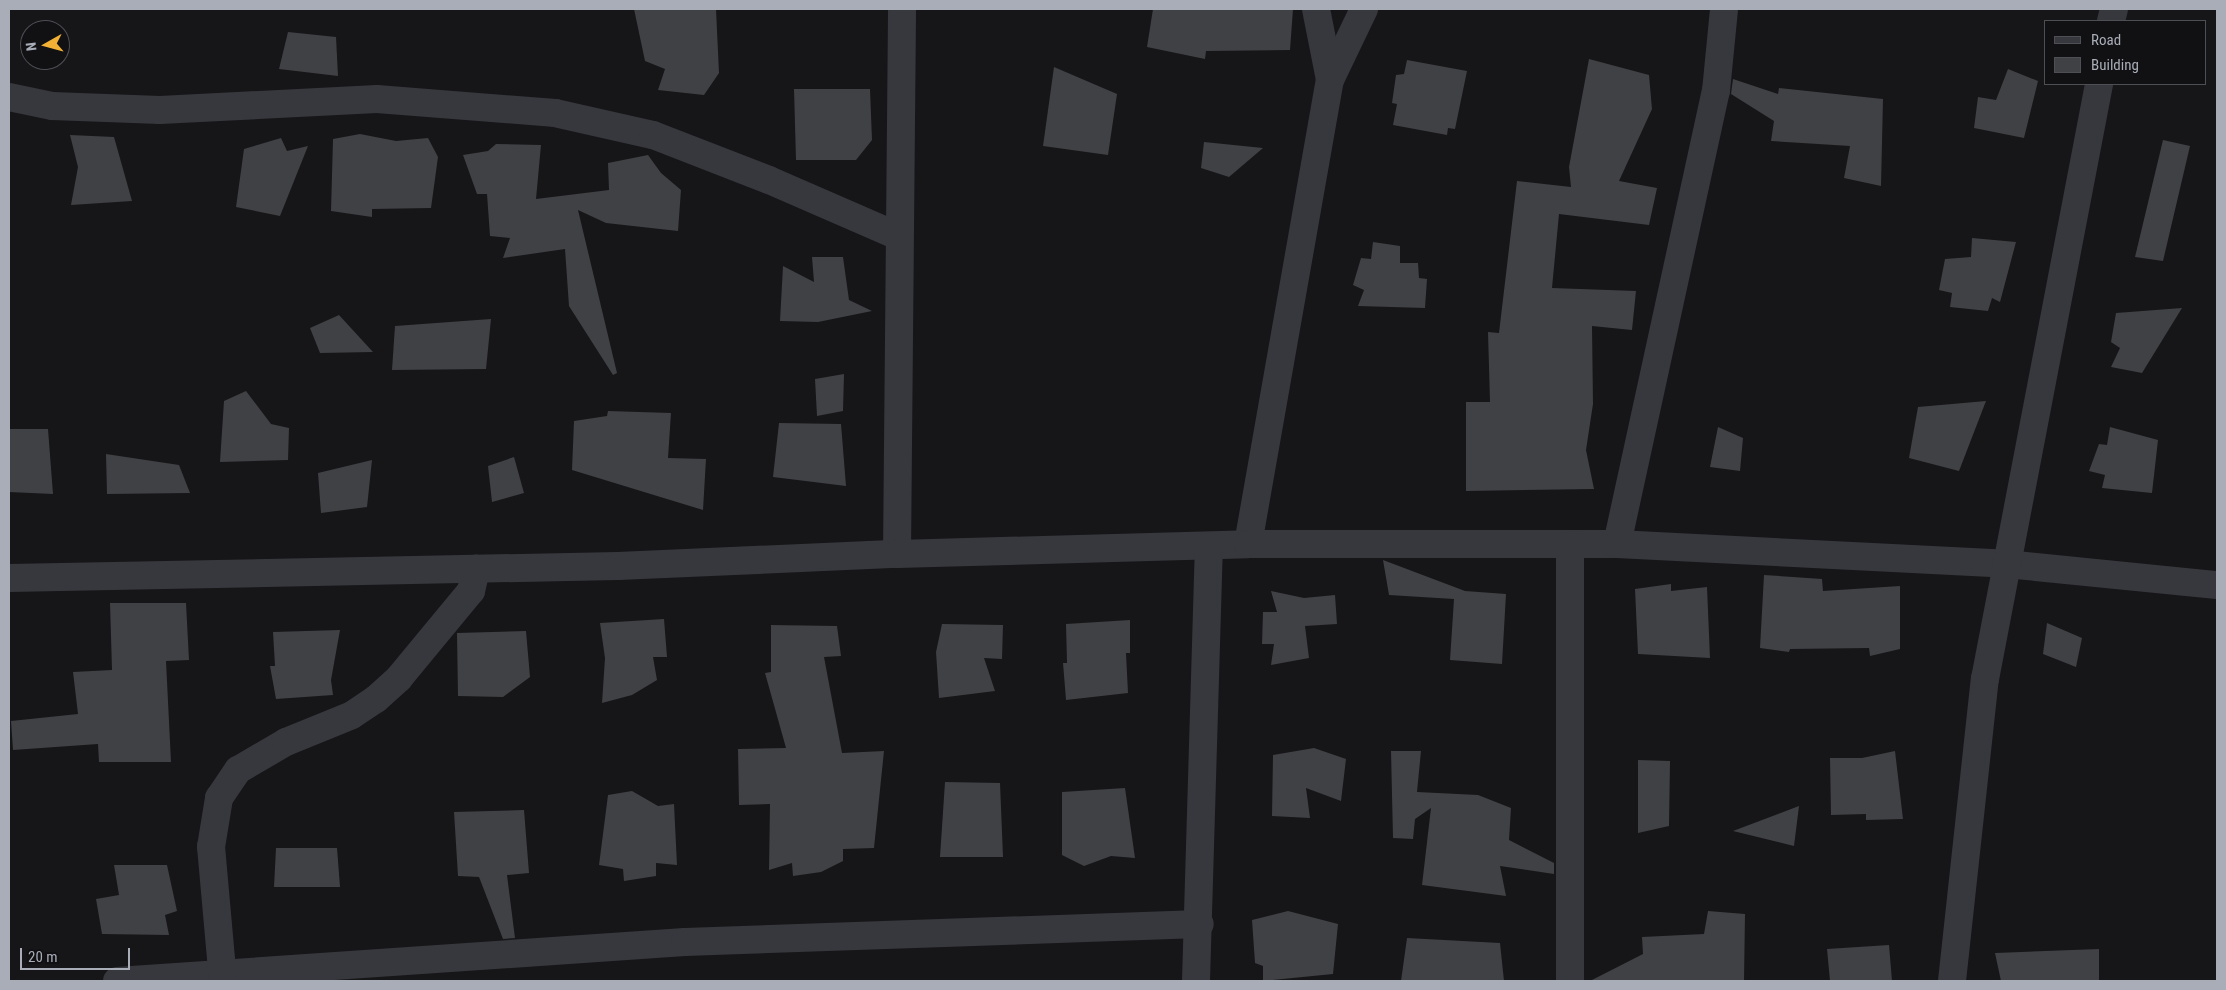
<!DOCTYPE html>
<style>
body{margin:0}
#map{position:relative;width:2226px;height:990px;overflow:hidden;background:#161618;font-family:"Roboto Condensed",sans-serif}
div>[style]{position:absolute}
.building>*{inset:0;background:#404145}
.street>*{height:28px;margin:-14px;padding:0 14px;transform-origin:14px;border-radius:14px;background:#37383d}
span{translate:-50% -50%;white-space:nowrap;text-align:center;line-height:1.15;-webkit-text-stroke:4px #111113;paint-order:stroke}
.frame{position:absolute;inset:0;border:10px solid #a8adb8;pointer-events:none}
.legend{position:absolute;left:2044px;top:20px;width:162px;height:65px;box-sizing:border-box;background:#111113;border:1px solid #4d4f55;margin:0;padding:6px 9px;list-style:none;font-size:15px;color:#a8adb8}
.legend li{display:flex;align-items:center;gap:10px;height:25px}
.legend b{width:25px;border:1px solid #4d4f55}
.north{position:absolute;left:20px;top:20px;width:50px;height:50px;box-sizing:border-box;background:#111113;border:1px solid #4d4f55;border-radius:50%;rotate:263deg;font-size:14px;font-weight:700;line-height:20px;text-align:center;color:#a8adb8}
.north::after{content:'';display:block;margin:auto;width:18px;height:22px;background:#f2b134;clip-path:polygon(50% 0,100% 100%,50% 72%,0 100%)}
.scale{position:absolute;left:20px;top:948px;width:110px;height:22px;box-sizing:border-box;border:2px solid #a8adb8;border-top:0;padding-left:6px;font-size:15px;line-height:18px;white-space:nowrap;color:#a8adb8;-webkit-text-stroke:4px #111113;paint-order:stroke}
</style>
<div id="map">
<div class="building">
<div style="clip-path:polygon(634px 9px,716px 9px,719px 73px,704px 95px,658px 90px,665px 69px,645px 61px)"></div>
<div style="clip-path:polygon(1153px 9px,1293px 9px,1290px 50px,1206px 51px,1205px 59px,1147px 47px)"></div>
<div style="clip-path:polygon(288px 32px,336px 37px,338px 76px,279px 69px)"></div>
<div style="clip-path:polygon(1589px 59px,1649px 75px,1652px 109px,1619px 181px,1657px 188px,1649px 225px,1559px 214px,1552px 288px,1636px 291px,1632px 330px,1592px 326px,1593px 404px,1586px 450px,1594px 489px,1466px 491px,1466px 402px,1490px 402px,1488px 332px,1499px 333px,1517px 181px,1571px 187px,1569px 167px)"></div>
<div style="clip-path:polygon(1407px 60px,1467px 71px,1455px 129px,1448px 128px,1447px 135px,1393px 125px,1397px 104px,1392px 103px,1396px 75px,1404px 74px)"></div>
<div style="clip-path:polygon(1054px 67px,1117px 94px,1108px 155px,1043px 146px)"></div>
<div style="clip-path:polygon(2008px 69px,2038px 81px,2024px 138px,1974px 128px,1978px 97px,1996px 100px)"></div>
<div style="clip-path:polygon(1733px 79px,1778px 94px,1779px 88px,1883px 99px,1881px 186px,1844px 178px,1850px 146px,1771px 141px,1774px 121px,1731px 94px)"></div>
<div style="clip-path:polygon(794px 89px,870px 89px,872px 140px,856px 160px,796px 160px)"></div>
<div style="clip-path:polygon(360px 134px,396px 141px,428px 138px,438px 157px,431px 208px,372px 209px,372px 217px,331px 211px,333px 139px)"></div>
<div style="clip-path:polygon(70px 135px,114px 137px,132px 201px,71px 205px,78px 167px)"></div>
<div style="clip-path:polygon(281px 138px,287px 151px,308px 146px,280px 216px,236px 207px,244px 149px)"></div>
<div style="clip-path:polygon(2163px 140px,2190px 146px,2163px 261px,2135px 257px)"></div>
<div style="clip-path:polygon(1204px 142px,1263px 148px,1229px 177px,1201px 168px)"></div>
<div style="clip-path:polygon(496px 144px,541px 145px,536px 199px,609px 190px,608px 163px,648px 155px,661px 173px,681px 190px,678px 231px,606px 223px,578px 210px,617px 373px,613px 375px,569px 306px,565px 249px,503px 258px,510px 238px,490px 236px,487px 194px,477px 194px,463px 155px,488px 151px)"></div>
<div style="clip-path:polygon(1972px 238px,2016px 242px,2000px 302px,1992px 298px,1988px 311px,1950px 307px,1952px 293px,1939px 290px,1945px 259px,1971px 257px)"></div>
<div style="clip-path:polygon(1373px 242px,1400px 246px,1400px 263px,1418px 263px,1419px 278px,1427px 279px,1425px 308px,1358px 306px,1364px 290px,1353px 285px,1361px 258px,1371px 259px)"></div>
<div style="clip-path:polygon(812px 257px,843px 257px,849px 300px,872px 311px,818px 322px,780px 321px,783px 266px,814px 282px)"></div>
<div style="clip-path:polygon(2182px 308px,2142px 373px,2111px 367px,2120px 348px,2111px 342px,2116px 313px)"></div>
<div style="clip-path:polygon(339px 315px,373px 352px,320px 353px,310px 328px)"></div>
<div style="clip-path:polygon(491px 319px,486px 369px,392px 370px,395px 326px)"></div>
<div style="clip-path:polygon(844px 374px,843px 411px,817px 416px,815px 379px)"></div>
<div style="clip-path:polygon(246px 391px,271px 424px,289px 428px,288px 460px,220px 462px,224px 401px)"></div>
<div style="clip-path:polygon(1986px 401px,1959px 471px,1909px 458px,1918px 407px)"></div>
<div style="clip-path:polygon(608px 411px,671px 413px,668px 458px,706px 459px,703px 510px,572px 470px,574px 421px,607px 416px)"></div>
<div style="clip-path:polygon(779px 423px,841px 424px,846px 486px,773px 477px)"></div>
<div style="clip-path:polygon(1718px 427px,1743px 438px,1740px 471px,1710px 467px)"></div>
<div style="clip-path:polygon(2110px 427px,2158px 440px,2152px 493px,2102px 488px,2105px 475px,2089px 471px,2099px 444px,2107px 445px)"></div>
<div style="clip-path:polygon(9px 429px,48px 429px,53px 494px,9px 492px)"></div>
<div style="clip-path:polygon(106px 454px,179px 465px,190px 493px,107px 494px)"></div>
<div style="clip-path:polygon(514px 457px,524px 493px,492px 502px,488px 466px)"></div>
<div style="clip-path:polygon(372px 460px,367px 507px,321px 513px,318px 473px)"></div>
<div style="clip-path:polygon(1383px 560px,1465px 591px,1506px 594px,1502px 664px,1450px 660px,1454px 599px,1389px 595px)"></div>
<div style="clip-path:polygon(1764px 575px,1822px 579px,1823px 591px,1900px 586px,1900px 649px,1870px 656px,1869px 648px,1790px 649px,1789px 652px,1760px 648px)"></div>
<div style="clip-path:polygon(1671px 584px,1671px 591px,1707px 587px,1710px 658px,1638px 654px,1635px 589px)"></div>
<div style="clip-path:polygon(1271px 591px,1304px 598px,1335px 595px,1337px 624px,1305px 626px,1309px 658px,1271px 665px,1274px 644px,1262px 644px,1263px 612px,1277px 612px)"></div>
<div style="clip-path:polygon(110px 603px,186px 603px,189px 660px,166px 661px,171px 762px,99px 762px,98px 744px,13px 750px,11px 721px,78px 714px,73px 672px,112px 670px)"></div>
<div style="clip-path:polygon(664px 619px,667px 657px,653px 657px,657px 680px,632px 695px,602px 703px,605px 658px,600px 623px)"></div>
<div style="clip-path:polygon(1130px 620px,1130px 653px,1126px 653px,1128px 693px,1066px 700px,1063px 663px,1067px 663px,1066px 624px)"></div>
<div style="clip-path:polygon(2047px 623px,2082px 638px,2076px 667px,2043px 654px)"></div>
<div style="clip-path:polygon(942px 624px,1003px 625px,1002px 659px,984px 658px,995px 691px,939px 698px,936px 652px)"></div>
<div style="clip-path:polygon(771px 625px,837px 626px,841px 656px,824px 657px,842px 753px,884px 751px,874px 848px,843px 849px,843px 861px,821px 872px,793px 876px,792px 863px,769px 870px,770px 804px,739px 805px,738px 749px,786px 748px,765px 673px,771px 672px)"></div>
<div style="clip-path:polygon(340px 630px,331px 680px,333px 695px,276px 699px,270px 666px,275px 666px,273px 632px)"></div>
<div style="clip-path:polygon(526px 631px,530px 677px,503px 697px,458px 696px,457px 633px)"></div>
<div style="clip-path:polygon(1314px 748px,1346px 759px,1341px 801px,1306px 788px,1310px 818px,1272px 816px,1273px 755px)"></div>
<div style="clip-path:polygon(1391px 751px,1421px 751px,1417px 792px,1478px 795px,1511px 808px,1509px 840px,1554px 863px,1554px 874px,1500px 866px,1506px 896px,1422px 885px,1431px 808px,1415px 819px,1413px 839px,1393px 838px)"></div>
<div style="clip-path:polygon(1895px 751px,1903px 819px,1866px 820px,1866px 814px,1831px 815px,1830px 758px,1862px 758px)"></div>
<div style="clip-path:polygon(1638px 760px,1670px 761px,1669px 826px,1638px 833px)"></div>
<div style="clip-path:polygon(945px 782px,1000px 783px,1003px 857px,940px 857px)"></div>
<div style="clip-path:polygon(1125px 788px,1135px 858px,1111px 856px,1084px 866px,1062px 855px,1062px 792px)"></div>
<div style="clip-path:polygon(632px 791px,658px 806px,674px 804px,677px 865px,656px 863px,656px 876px,624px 881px,623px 869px,599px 865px,608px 795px)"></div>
<div style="clip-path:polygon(1799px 806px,1794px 846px,1733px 831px)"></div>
<div style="clip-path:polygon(524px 810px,529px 873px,507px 875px,515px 938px,503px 939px,479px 877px,458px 876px,454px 812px)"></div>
<div style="clip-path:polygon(276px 848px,337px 848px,340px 887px,274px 887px)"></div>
<div style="clip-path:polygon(114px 865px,167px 865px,177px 911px,165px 915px,169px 935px,102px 934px,96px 899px,119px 895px)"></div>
<div style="clip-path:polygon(1288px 911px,1338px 924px,1333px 974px,1263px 981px,1263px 966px,1255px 963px,1252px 920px)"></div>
<div style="clip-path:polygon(1708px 911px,1745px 914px,1744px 981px,1590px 981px,1643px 954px,1642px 937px,1704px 934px)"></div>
<div style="clip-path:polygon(1407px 938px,1500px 943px,1504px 981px,1401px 981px)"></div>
<div style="clip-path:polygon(1889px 945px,1892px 981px,1830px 981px,1827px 949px)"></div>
<div style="clip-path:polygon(2099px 949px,2099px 981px,2001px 981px,1995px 953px)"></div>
</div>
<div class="street">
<div style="left:1316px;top:9px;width:72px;rotate:78.8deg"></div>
<div style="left:2111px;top:21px;width:12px;rotate:-76deg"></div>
<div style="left:9px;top:97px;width:44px;rotate:11.8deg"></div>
<div style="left:52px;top:106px;width:108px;rotate:2.1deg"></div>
<div style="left:160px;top:110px;width:217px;rotate:-2.9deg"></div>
<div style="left:377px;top:99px;width:179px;rotate:4.5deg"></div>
<div style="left:555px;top:113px;width:100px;rotate:12.7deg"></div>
<div style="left:653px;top:135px;width:124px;rotate:21.2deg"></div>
<div style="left:769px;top:180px;width:141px;rotate:23.5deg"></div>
<div style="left:1248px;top:544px;width:471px;rotate:-80deg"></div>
<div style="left:1330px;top:80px;width:79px;rotate:-64.4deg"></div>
<div style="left:1617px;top:544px;width:464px;rotate:-77.7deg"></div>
<div style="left:1716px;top:91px;width:82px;rotate:-84.4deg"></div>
<div style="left:897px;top:554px;width:545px;rotate:-89.47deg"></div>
<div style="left:9px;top:578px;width:609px;rotate:-1.13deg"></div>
<div style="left:618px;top:566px;width:279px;rotate:-2.5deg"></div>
<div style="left:897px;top:554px;width:351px;rotate:-1.6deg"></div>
<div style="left:1248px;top:544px;width:369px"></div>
<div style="left:1617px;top:544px;width:390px;rotate:2.9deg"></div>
<div style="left:2006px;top:564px;width:212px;rotate:5.7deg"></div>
<div style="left:117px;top:981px;width:569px;rotate:-3.93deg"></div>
<div style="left:685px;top:942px;width:515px;rotate:-2deg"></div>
<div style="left:223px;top:981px;width:135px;rotate:-95.1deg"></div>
<div style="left:211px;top:847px;width:50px;rotate:-80.7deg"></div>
<div style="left:219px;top:798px;width:34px;rotate:-56deg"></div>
<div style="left:238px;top:770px;width:56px;rotate:-30.3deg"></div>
<div style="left:286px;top:742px;width:71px;rotate:-22.2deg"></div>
<div style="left:352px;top:715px;width:29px;rotate:-34deg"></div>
<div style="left:376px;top:699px;width:31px;rotate:-42deg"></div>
<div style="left:399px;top:678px;width:113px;rotate:-50.4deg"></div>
<div style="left:471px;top:591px;width:23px;rotate:-77deg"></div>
<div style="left:1196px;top:981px;width:435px;rotate:-88.3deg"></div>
<div style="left:1570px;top:981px;width:436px;rotate:-90deg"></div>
<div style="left:1952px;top:981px;width:304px;rotate:-83.8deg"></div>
<div style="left:1985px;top:679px;width:606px;rotate:-79.15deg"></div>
</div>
<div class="frame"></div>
<ul class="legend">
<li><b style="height:6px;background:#37383d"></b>Road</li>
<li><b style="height:14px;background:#404145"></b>Building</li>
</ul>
<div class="north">N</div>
<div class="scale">20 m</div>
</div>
